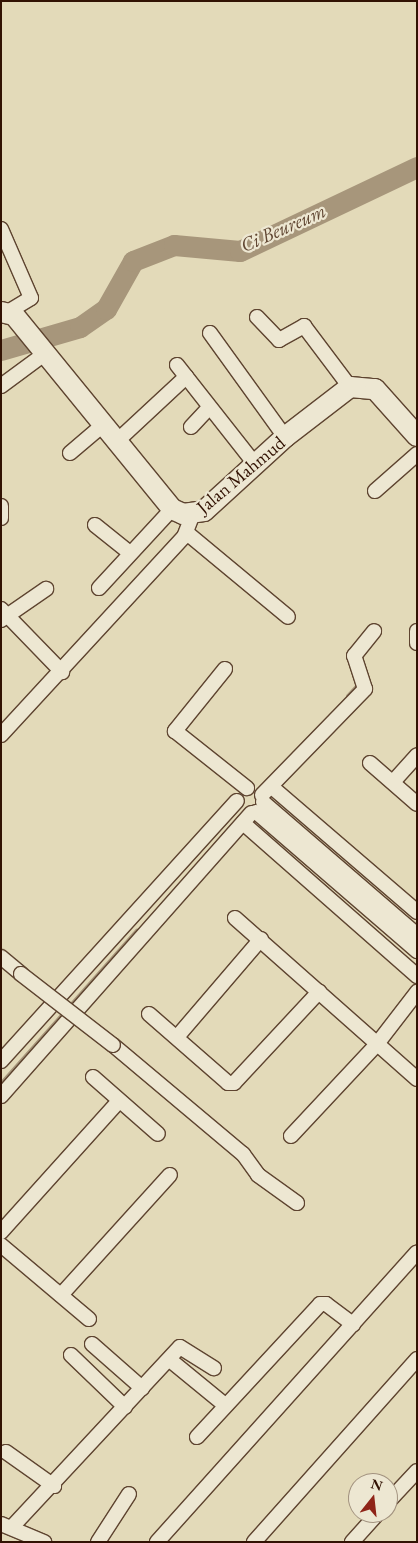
<!DOCTYPE html>
<style>
body{margin:0}
#map{position:relative;width:418px;height:1543px;overflow:hidden;background:#e3dab9;font-family:"EB Garamond",serif}
div>[style]{position:absolute}
.stream>*{height:4px;margin:-2px;padding:0 2px;transform-origin:2px;border-radius:2px;background:#a7967b}
.river>*{height:21px;margin:-10.5px;padding:0 10.5px;transform-origin:10.5px;border-radius:10.5px;background:#a7967b}
.roads{filter:drop-shadow(1px 0 #5e4430) drop-shadow(-1px 0 #5e4430) drop-shadow(0 1px #5e4430) drop-shadow(0 -1px #5e4430)}
.street>*{height:14px;margin:-7px;padding:0 7px;transform-origin:7px;border-radius:7px;background:#ede7d2}
.secondary>*{height:20px;margin:-10px;padding:0 10px;transform-origin:10px;border-radius:10px;background:#ede7d2}
.bridges{filter:drop-shadow(1px 0 #5e4430) drop-shadow(-1px 0 #5e4430) drop-shadow(0 1px #5e4430) drop-shadow(0 -1px #5e4430)}
.street-bridge>*{height:14px;margin:-7px;padding:0 7px;transform-origin:7px;border-radius:7px;background:#ede7d2}
span{translate:-50% -50%;white-space:nowrap;text-align:center;line-height:1.15;-webkit-text-stroke:4.5px #ede7d2;paint-order:stroke}
.street-label{font-size:19px;color:#321203}
.water-label{font-size:20px;color:#614733;font-style:italic}
.frame{position:absolute;inset:0;border:2px solid #321203;pointer-events:none}
.north{position:absolute;left:348px;top:1473px;width:50px;height:50px;box-sizing:border-box;background:#ede7d2;border:1px solid #a2927f;border-radius:50%;rotate:16deg;font-size:14px;font-weight:700;line-height:20px;text-align:center;color:#321203}
.north::after{content:'';display:block;margin:auto;width:18px;height:22px;background:#8f2418;clip-path:polygon(50% 0,100% 100%,50% 72%,0 100%)}
</style>
<div id="map">
<div class="stream">
<div style="left:348px;top:696px;width:18px;rotate:-47deg"></div>
<div style="left:1px;top:1084px;width:205px;rotate:-48.4deg"></div>
</div>
<div class="river">
<div style="left:1px;top:350px;width:82px;rotate:-16.2deg"></div>
<div style="left:80px;top:327px;width:32px;rotate:-35deg"></div>
<div style="left:106px;top:309px;width:55px;rotate:-60.6deg"></div>
<div style="left:133px;top:261px;width:44px;rotate:-21.3deg"></div>
<div style="left:174px;top:245px;width:66px;rotate:5.2deg"></div>
<div style="left:240px;top:251px;width:196px;rotate:-25.4deg"></div>
</div>
<div class="roads">
<div class="street">
<div style="left:1px;top:229px;width:75px;rotate:66.5deg"></div>
<div style="left:31px;top:298px;width:27px;rotate:149deg"></div>
<div style="left:257px;top:317px;width:32px;rotate:46deg"></div>
<div style="left:279px;top:340px;width:29px;rotate:-29deg"></div>
<div style="left:304px;top:326px;width:76px;rotate:53deg"></div>
<div style="left:210px;top:333px;width:128px;rotate:54.2deg"></div>
<div style="left:177px;top:365px;width:126px;rotate:51.8deg"></div>
<div style="left:1px;top:386px;width:52px;rotate:-36.4deg"></div>
<div style="left:191px;top:427px;width:26px;rotate:-47deg"></div>
<div style="left:116px;top:442px;width:96px;rotate:-42.9deg"></div>
<div style="left:70px;top:453px;width:43px;rotate:-40.3deg"></div>
<div style="left:375px;top:491px;width:56px;rotate:-41.4deg"></div>
<div style="left:1px;top:506px;width:12px;rotate:90deg"></div>
<div style="left:95px;top:525px;width:45px;rotate:38.7deg"></div>
<div style="left:187px;top:533px;width:131px;rotate:39.7deg"></div>
<div style="left:99px;top:588px;width:108px;rotate:-47.3deg"></div>
<div style="left:1px;top:609px;width:88px;rotate:45.9deg"></div>
<div style="left:1px;top:620px;width:55px;rotate:-34.6deg"></div>
<div style="left:417px;top:631px;width:12px;rotate:90deg"></div>
<div style="left:225px;top:669px;width:80px;rotate:128.9deg"></div>
<div style="left:175px;top:731px;width:92px;rotate:38.4deg"></div>
<div style="left:1px;top:735px;width:270px;rotate:-47.3deg"></div>
<div style="left:184px;top:537px;width:22px;rotate:-69deg"></div>
<div style="left:370px;top:763px;width:62px;rotate:41.1deg"></div>
<div style="left:393px;top:782px;width:36px;rotate:-48deg"></div>
<div style="left:273px;top:788px;width:190px;rotate:40.7deg"></div>
<div style="left:262px;top:795px;width:148px;rotate:-45.8deg"></div>
<div style="left:365px;top:689px;width:35px;rotate:-108deg"></div>
<div style="left:354px;top:656px;width:32px;rotate:-51deg"></div>
<div style="left:263px;top:802px;width:203px;rotate:40.8deg"></div>
<div style="left:256px;top:812px;width:213px;rotate:40.8deg"></div>
<div style="left:243px;top:823px;width:232px;rotate:41.3deg"></div>
<div style="left:235px;top:918px;width:243px;rotate:41.5deg"></div>
<div style="left:1px;top:957px;width:26px;rotate:40deg"></div>
<div style="left:149px;top:1014px;width:105px;rotate:41.1deg"></div>
<div style="left:228px;top:1083px;width:6px"></div>
<div style="left:234px;top:1083px;width:125px;rotate:-47deg"></div>
<div style="left:177px;top:1037px;width:129px;rotate:-49.4deg"></div>
<div style="left:113px;top:1045px;width:170px;rotate:40deg"></div>
<div style="left:243px;top:1154px;width:26px;rotate:54deg"></div>
<div style="left:258px;top:1175px;width:48px;rotate:35.7deg"></div>
<div style="left:1px;top:1061px;width:351px;rotate:-47.8deg"></div>
<div style="left:93px;top:1077px;width:86px;rotate:41.2deg"></div>
<div style="left:1px;top:1096px;width:378px;rotate:-48.5deg"></div>
<div style="left:291px;top:1136px;width:126px;rotate:-46.9deg"></div>
<div style="left:377px;top:1044px;width:66px;rotate:-52.4deg"></div>
<div style="left:1px;top:1232px;width:176px;rotate:-48deg"></div>
<div style="left:1px;top:1245px;width:115px;rotate:40.1deg"></div>
<div style="left:61px;top:1295px;width:162px;rotate:-47.8deg"></div>
<div style="left:92px;top:1344px;width:67px;rotate:41.3deg"></div>
<div style="left:71px;top:1355px;width:75px;rotate:43.9deg"></div>
<div style="left:170px;top:1360px;width:71px;rotate:39.3deg"></div>
<div style="left:197px;top:1437px;width:181px;rotate:-47.2deg"></div>
<div style="left:320px;top:1304px;width:6px"></div>
<div style="left:326px;top:1304px;width:34px;rotate:37deg"></div>
<div style="left:6px;top:1452px;width:59px;rotate:35.3deg"></div>
<div style="left:388px;top:1502px;width:42px;rotate:-46.9deg"></div>
<div style="left:1px;top:1524px;width:47px;rotate:22.7deg"></div>
<div style="left:12px;top:1527px;width:246px;rotate:-47deg"></div>
<div style="left:180px;top:1347px;width:40px;rotate:32deg"></div>
<div style="left:98px;top:1542px;width:57px;rotate:-57.1deg"></div>
<div style="left:157px;top:1542px;width:389px;rotate:-48.1deg"></div>
<div style="left:254px;top:1542px;width:245px;rotate:-48.3deg"></div>
<div style="left:352px;top:1542px;width:39px;rotate:-48deg"></div>
</div>
<div class="secondary">
<div style="left:1px;top:312px;width:13px;rotate:13deg"></div>
<div style="left:14px;top:315px;width:250px;rotate:50.8deg"></div>
<div style="left:172px;top:509px;width:12px;rotate:24deg"></div>
<div style="left:183px;top:514px;width:21px;rotate:-8deg"></div>
<div style="left:204px;top:511px;width:110px;rotate:-42.4deg"></div>
<div style="left:285px;top:437px;width:82px;rotate:-37.6deg"></div>
<div style="left:350px;top:387px;width:25px;rotate:5deg"></div>
<div style="left:375px;top:389px;width:63px;rotate:48.2deg"></div>
</div>
</div>
<div class="bridges">
<div class="street-bridge">
<div style="left:21px;top:974px;width:116px;rotate:37.7deg"></div>
</div>
</div>
<div class="street-label">
<span style="left:241px;top:475px;rotate:-40deg">Jalan Mahmud</span>
</div>
<div class="water-label">
<span style="left:283px;top:228px;rotate:-24deg">Ci Beureum</span>
</div>
<div class="frame"></div>
<div class="north">N</div>
</div>
